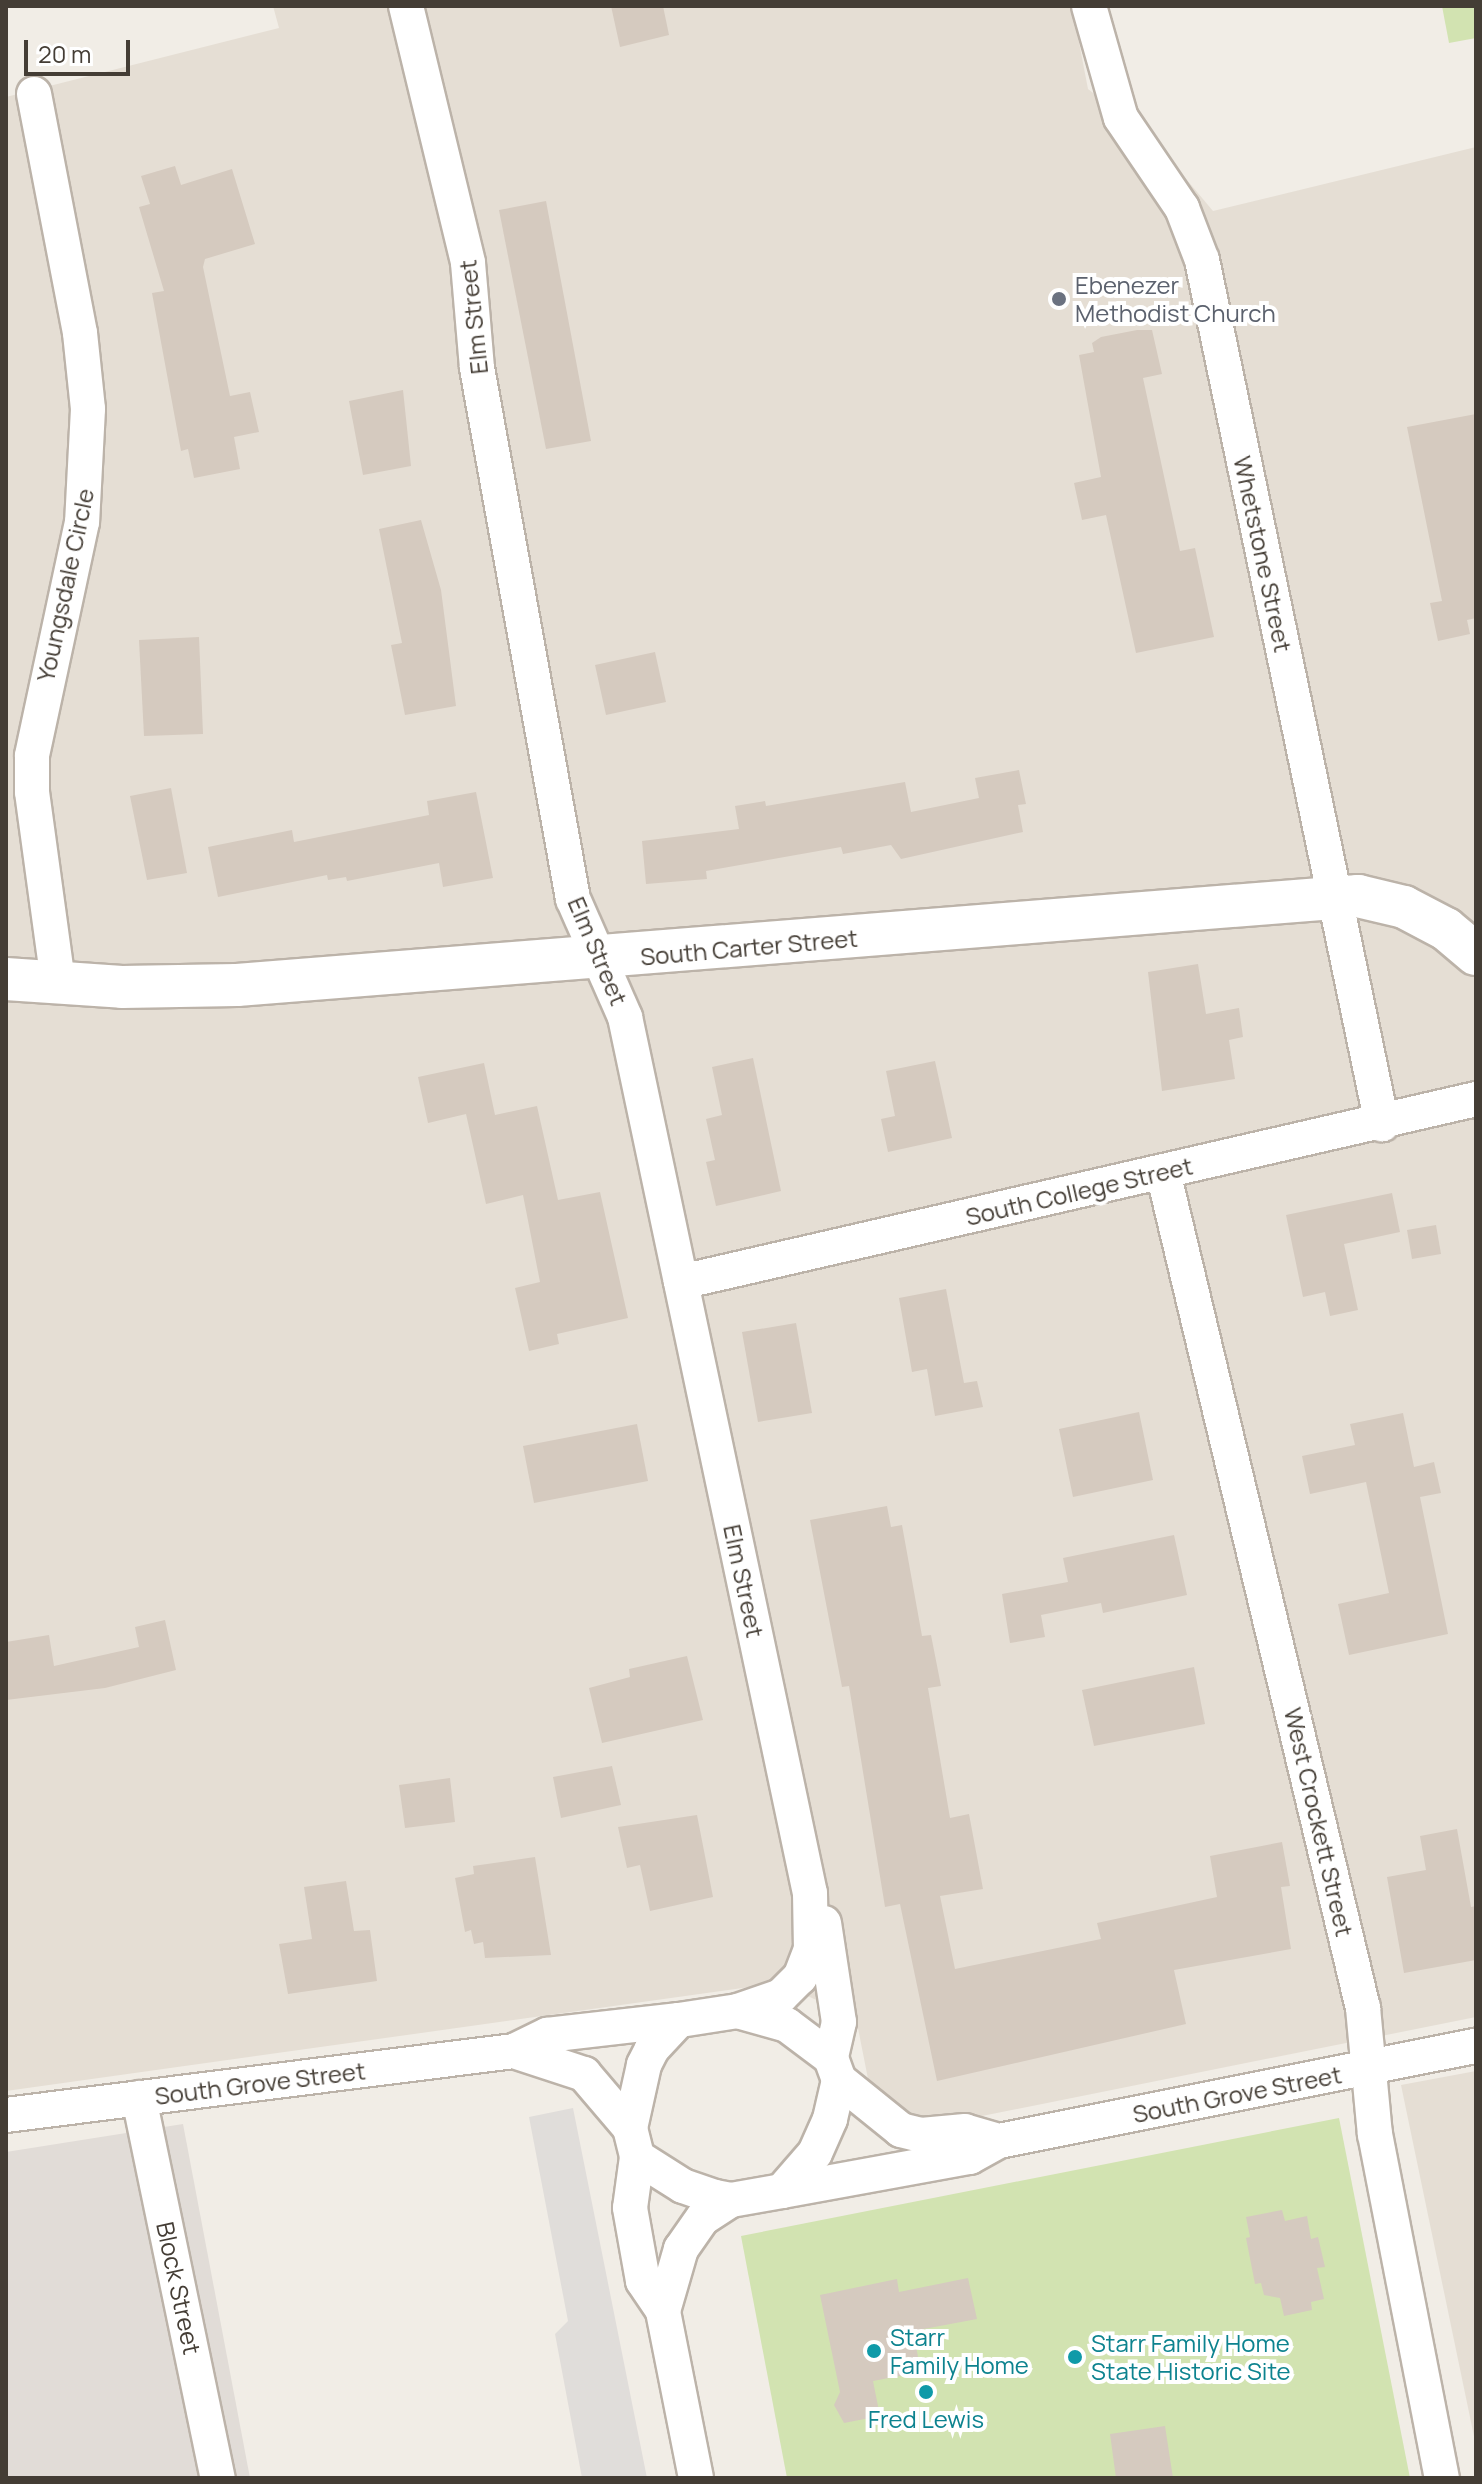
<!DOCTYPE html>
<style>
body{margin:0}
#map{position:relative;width:1482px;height:2484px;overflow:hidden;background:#f1ede6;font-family:Manrope,sans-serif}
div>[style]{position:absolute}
.residential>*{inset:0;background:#e5ded4}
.industrial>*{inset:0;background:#e1dcd7}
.green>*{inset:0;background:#d2e3b1}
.parking>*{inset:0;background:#e0ddda}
.building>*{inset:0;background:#d5cabf}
.roads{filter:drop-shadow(2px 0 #bcb3a9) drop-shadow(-2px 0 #bcb3a9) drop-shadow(0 2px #bcb3a9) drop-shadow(0 -2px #bcb3a9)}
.minor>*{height:34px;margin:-17px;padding:0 17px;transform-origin:17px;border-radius:17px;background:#fff}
.tertiary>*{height:42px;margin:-21px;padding:0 21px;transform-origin:21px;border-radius:21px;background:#fff}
.dots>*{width:22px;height:22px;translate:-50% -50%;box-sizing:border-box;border:4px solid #fff;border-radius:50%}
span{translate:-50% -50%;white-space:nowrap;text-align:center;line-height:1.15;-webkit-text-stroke:8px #fff;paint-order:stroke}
.worship-label{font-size:24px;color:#5b616d}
.left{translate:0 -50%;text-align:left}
.street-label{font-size:24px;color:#443d35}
.culture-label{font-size:24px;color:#0d838f}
.frame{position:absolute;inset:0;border:8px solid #443d35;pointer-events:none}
.scale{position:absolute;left:24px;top:40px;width:106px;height:36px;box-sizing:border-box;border:4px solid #443d35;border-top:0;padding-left:10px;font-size:24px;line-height:28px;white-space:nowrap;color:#443d35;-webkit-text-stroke:6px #fff;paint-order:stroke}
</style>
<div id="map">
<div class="residential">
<div style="clip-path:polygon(273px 6px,1072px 6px,1088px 89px,1155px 142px,1213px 211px,1476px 147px,1476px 2017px,932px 2126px,902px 2120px,870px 2089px,856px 2018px,779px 1983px,6px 2091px,6px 97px,279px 28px)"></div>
<div style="clip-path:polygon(1476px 2071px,1476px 2446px,1401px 2085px)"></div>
</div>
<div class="industrial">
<div style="clip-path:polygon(183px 2124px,250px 2478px,6px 2478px,6px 2152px)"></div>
</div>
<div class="green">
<div style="clip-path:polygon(1442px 6px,1476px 6px,1476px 38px,1449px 43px)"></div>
<div style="clip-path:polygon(1339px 2118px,1410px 2478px,787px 2478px,741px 2236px)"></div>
</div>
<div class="parking">
<div style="clip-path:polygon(573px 2108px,647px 2478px,582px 2478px,555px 2334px,568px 2321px,529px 2117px)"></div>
</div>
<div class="building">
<div style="clip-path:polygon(611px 6px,663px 6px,669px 35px,620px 47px)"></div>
<div style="clip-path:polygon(175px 166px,181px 185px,232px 169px,255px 244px,205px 259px,203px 267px,230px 396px,250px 392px,259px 432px,234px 437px,240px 469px,194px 478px,188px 449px,181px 451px,152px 293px,164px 291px,139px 207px,150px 204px,141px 176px)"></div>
<div style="clip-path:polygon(546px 201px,591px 441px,546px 449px,499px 210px)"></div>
<div style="clip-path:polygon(1137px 330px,1152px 330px,1162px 374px,1143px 378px,1180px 551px,1195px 548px,1214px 637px,1136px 653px,1106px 515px,1082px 520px,1074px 483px,1101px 477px,1079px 355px,1094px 352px,1092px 343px,1101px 337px)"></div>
<div style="clip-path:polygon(403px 390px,411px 466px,363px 475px,349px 401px)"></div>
<div style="clip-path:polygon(1476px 414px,1476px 618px,1467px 620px,1470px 634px,1438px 641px,1430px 603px,1442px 601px,1407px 427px)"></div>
<div style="clip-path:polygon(421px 520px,441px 590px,456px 706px,405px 715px,391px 645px,402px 643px,379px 529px)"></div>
<div style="clip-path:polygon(199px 637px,203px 734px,144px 736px,139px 640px)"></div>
<div style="clip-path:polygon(655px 652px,666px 702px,606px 715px,595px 665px)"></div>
<div style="clip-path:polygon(1019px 770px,1026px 804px,1018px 805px,1023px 832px,901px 859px,891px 845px,843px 854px,841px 847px,706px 871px,707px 879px,646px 884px,642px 841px,739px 829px,735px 806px,765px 801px,766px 806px,905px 782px,911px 812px,979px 798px,975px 778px)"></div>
<div style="clip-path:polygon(171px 788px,187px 873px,147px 880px,130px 796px)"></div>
<div style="clip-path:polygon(476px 792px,493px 878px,443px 887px,439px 863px,347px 881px,346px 877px,328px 880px,327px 875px,218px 897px,208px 847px,292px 830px,294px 842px,429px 815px,427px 801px)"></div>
<div style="clip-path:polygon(1198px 964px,1206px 1014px,1239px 1008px,1243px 1037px,1229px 1040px,1235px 1079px,1162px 1091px,1148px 972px)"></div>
<div style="clip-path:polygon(753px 1058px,781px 1191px,716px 1206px,706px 1162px,715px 1160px,706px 1119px,722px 1115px,712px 1067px)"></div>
<div style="clip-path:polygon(935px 1061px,952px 1138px,888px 1152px,881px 1119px,895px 1116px,886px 1071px)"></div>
<div style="clip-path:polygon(484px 1063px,495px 1115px,537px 1106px,558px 1200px,600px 1192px,628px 1318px,557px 1334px,559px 1344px,529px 1351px,515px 1288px,540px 1282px,523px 1195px,486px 1204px,466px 1114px,428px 1123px,418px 1077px)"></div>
<div style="clip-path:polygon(1392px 1193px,1400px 1232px,1344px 1244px,1358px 1310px,1330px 1316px,1325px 1292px,1303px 1297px,1286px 1215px)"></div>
<div style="clip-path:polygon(1436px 1225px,1441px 1254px,1412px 1259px,1407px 1230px)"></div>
<div style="clip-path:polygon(946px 1289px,964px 1383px,977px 1381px,983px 1407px,935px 1416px,927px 1369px,912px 1372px,899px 1298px)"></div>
<div style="clip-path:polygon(796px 1323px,812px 1413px,758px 1422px,742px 1332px)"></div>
<div style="clip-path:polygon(1139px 1412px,1153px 1480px,1073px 1497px,1059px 1429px)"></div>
<div style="clip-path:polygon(1403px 1413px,1414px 1467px,1434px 1462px,1441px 1493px,1420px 1497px,1448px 1634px,1349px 1655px,1338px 1604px,1389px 1593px,1366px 1482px,1310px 1494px,1302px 1456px,1355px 1445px,1350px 1424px)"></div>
<div style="clip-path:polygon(637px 1424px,648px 1481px,534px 1503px,523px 1446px)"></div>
<div style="clip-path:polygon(887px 1506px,891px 1527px,902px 1525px,922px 1636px,931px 1635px,941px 1686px,928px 1688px,950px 1818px,969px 1814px,983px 1889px,940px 1896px,955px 1969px,1101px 1939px,1097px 1923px,1217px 1897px,1210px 1856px,1282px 1842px,1290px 1886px,1281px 1887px,1291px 1949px,1174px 1970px,1186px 2024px,937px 2081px,900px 1904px,885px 1907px,849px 1686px,842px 1687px,810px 1520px)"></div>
<div style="clip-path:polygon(1174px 1535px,1187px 1595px,1103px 1613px,1101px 1603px,1041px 1615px,1045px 1637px,1010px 1643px,1002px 1594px,1068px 1582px,1063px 1558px)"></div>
<div style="clip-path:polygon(165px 1620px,176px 1670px,105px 1688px,6px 1700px,6px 1642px,49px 1635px,54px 1666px,139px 1647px,135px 1627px)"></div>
<div style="clip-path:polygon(687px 1656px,703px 1720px,602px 1743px,589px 1688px,630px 1677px,629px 1669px)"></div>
<div style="clip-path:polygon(1194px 1667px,1205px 1724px,1094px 1746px,1082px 1690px)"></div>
<div style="clip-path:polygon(612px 1766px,621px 1805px,561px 1818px,553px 1777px)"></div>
<div style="clip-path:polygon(450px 1778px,455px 1822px,405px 1828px,399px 1785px)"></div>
<div style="clip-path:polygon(697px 1815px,713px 1897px,650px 1911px,640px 1865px,627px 1868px,618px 1827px)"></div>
<div style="clip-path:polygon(1457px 1829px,1471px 1907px,1476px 1906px,1476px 1960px,1404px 1973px,1387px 1877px,1426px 1870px,1420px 1836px)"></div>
<div style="clip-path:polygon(535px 1857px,551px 1955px,485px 1958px,483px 1942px,474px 1944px,471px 1930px,465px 1932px,455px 1878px,474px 1874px,473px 1866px)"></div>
<div style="clip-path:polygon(346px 1881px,354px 1931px,370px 1930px,377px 1981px,288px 1994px,279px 1944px,312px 1939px,304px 1887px)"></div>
<div style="clip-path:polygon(1282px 2210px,1285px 2221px,1307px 2216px,1311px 2239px,1318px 2237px,1325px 2267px,1317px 2268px,1324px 2299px,1311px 2302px,1312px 2310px,1284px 2316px,1280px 2298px,1264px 2295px,1261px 2283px,1255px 2284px,1246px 2238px,1250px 2237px,1246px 2217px)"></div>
<div style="clip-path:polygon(968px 2278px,977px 2319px,913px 2331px,921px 2372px,873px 2381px,880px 2416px,844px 2423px,834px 2405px,840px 2392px,820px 2295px,897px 2279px,899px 2292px)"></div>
<div style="clip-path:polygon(1165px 2426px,1173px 2478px,1116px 2478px,1110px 2434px)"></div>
</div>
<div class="roads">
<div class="minor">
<div style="left:406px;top:6px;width:264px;rotate:76.4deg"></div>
<div style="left:468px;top:263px;width:105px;rotate:85.1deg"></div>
<div style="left:477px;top:368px;width:540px;rotate:79.75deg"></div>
<div style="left:573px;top:899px;width:129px;rotate:66.2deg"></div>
<div style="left:625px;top:1017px;width:895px;rotate:78.08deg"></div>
<div style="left:810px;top:1893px;width:56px;rotate:89deg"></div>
<div style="left:811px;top:1949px;width:30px;rotate:111deg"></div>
<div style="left:800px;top:1977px;width:27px;rotate:135deg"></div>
<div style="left:781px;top:1996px;width:46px;rotate:160.8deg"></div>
<div style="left:1089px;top:6px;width:116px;rotate:74.1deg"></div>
<div style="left:1121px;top:118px;width:109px;rotate:55.9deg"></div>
<div style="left:1182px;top:208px;width:56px;rotate:69deg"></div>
<div style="left:1202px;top:260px;width:883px;rotate:78.23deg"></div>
<div style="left:34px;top:94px;width:243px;rotate:79.1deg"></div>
<div style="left:80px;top:333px;width:76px;rotate:84deg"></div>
<div style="left:88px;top:409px;width:113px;rotate:93deg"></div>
<div style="left:82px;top:522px;width:239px;rotate:102.1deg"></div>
<div style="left:32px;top:756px;width:36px;rotate:90deg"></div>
<div style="left:32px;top:792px;width:192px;rotate:82.2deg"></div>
<div style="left:1163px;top:1172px;width:860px;rotate:76.55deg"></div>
<div style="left:1363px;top:2008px;width:127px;rotate:84.6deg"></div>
<div style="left:1375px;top:2134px;width:350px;rotate:79deg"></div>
<div style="left:681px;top:1282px;width:816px;rotate:-12.96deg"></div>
<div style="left:824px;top:1923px;width:100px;rotate:81.4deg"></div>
<div style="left:839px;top:2022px;width:37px;rotate:103deg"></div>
<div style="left:514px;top:2051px;width:74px;rotate:18.2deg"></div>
<div style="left:584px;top:2074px;width:71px;rotate:49.6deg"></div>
<div style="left:139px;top:2098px;width:388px;rotate:78.3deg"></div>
<div style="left:6px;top:2115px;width:512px;rotate:-7.18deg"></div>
<div style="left:514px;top:2051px;width:37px;rotate:-26deg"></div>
<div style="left:547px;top:2035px;width:133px;rotate:-6.5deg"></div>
<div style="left:999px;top:2141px;width:486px;rotate:-11.3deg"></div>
<div style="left:637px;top:2157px;width:54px;rotate:32.2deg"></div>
<div style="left:683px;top:2186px;width:34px;rotate:19deg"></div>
<div style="left:715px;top:2197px;width:16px;rotate:11deg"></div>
<div style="left:731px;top:2200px;width:52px;rotate:-10deg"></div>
<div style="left:782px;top:2191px;width:50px;rotate:-49deg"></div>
<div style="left:815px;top:2153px;width:37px;rotate:-66deg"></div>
<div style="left:830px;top:2119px;width:40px;rotate:-77deg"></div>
<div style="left:839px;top:2080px;width:23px;rotate:-110deg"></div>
<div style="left:831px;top:2058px;width:55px;rotate:-143.1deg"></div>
<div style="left:787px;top:2025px;width:51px;rotate:-164.1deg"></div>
<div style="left:738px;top:2011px;width:60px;rotate:171.3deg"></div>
<div style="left:679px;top:2020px;width:40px;rotate:133deg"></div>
<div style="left:652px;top:2049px;width:18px;rotate:117deg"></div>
<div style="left:644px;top:2065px;width:65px;rotate:102.5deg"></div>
<div style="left:630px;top:2128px;width:30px;rotate:76deg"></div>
<div style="left:637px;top:2157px;width:51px;rotate:97.8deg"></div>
<div style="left:630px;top:2208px;width:74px;rotate:79.9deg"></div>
<div style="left:643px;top:2281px;width:36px;rotate:56deg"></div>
<div style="left:782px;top:2191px;width:191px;rotate:-10.3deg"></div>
<div style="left:970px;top:2157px;width:33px;rotate:-29deg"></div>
<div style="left:999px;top:2141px;width:35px;rotate:-164deg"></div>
<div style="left:965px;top:2131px;width:44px;rotate:174.8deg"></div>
<div style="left:921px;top:2135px;width:21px;rotate:-166deg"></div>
<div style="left:901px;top:2130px;width:80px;rotate:-141.1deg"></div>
<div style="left:696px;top:2478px;width:170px;rotate:-101.2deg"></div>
<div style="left:663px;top:2311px;width:65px;rotate:-73.8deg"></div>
<div style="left:681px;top:2249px;width:38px;rotate:-55deg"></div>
<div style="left:703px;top:2218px;width:33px;rotate:-33deg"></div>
</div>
<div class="tertiary">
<div style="left:6px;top:979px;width:116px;rotate:3.9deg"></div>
<div style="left:122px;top:987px;width:115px;rotate:-1deg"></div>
<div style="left:237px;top:985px;width:1125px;rotate:-4.54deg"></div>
<div style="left:1358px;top:896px;width:47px;rotate:13.4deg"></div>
<div style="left:1404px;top:907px;width:47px;rotate:27.6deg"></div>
<div style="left:1446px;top:929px;width:39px;rotate:40deg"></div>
</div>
</div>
<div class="dots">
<div style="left:1059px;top:299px;background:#6b7280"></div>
<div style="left:874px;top:2351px;background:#0f9aa8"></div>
<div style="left:1075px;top:2357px;background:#0f9aa8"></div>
<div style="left:926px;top:2392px;background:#0f9aa8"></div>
</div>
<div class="worship-label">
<span class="left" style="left:1075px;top:299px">Ebenezer<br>Methodist Church</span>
</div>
<div class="street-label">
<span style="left:473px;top:317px;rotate:-96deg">Elm Street</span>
<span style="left:1263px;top:554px;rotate:78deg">Whetstone Street</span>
<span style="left:65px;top:585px;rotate:-78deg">Youngsdale Circle</span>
<span style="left:749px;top:947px;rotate:-5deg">South Carter Street</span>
<span style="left:598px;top:951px;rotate:67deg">Elm Street</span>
<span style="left:1079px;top:1191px;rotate:-13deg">South College Street</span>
<span style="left:744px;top:1581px;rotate:78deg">Elm Street</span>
<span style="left:1319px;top:1822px;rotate:77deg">West Crockett Street</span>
<span style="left:260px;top:2083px;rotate:-7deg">South Grove Street</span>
<span style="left:1237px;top:2094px;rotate:-11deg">South Grove Street</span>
<span style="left:179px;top:2288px;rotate:78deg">Block Street</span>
</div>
<div class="culture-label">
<span class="left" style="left:890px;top:2351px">Starr<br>Family Home</span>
<span class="left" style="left:1091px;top:2357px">Starr Family Home<br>State Historic Site</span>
<span style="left:926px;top:2419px">Fred Lewis</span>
</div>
<div class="frame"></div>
<div class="scale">20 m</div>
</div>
